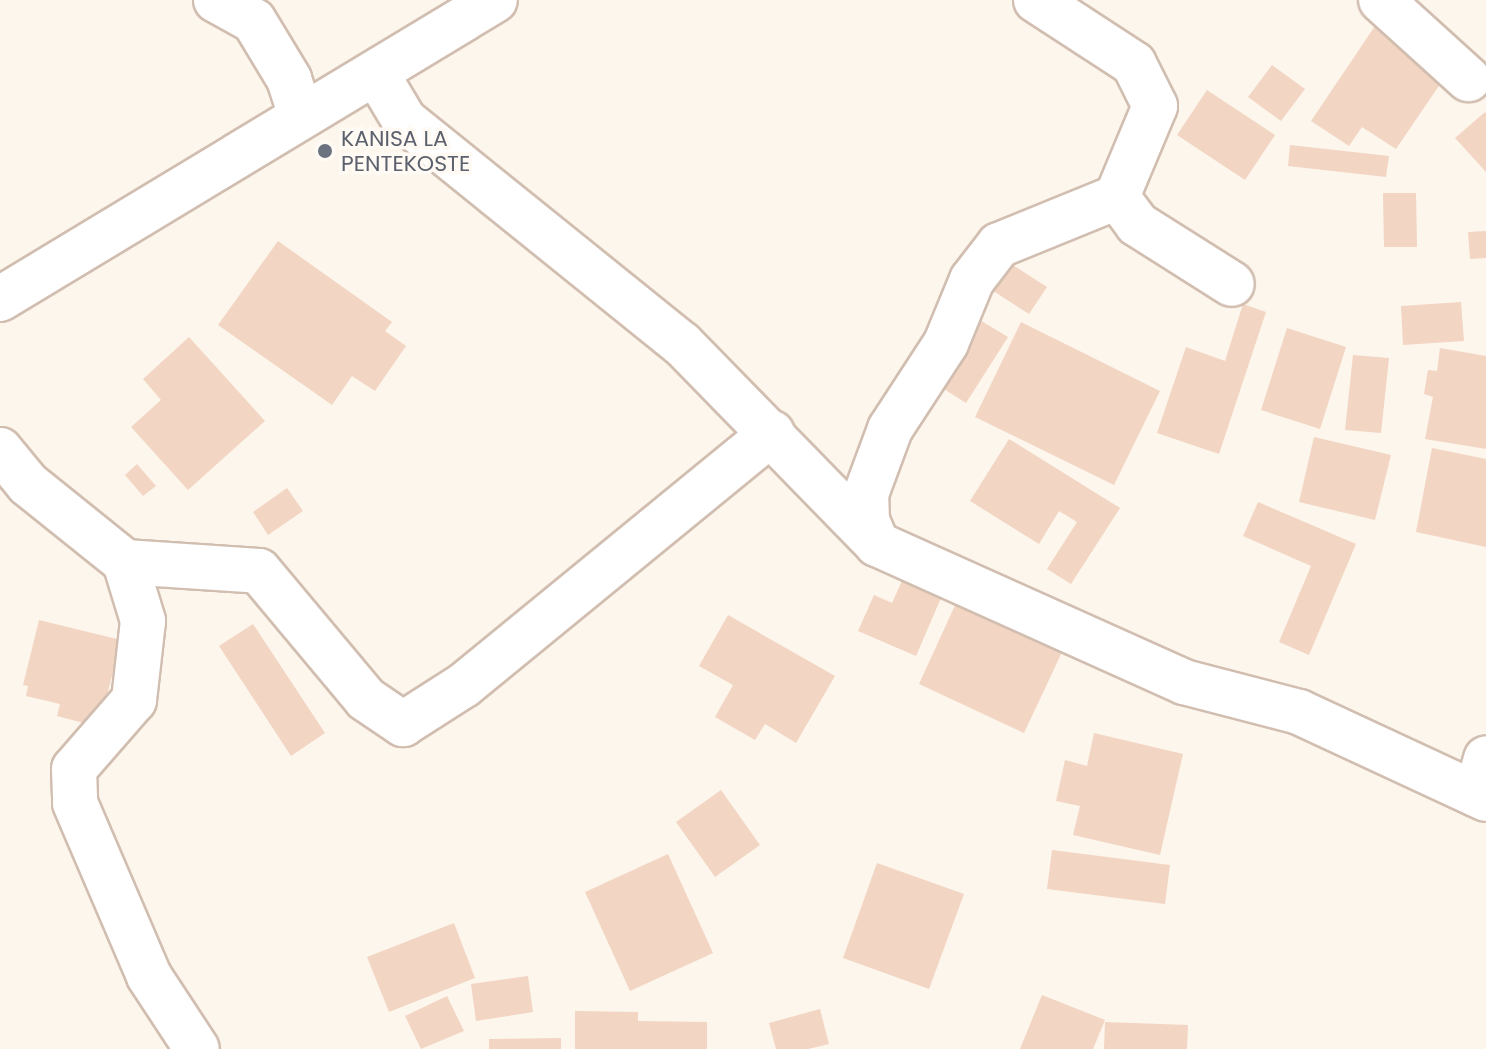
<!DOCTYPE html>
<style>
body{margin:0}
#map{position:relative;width:1486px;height:1049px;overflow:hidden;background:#fdf6ec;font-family:Poppins,sans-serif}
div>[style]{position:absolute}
.building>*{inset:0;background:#f3d5c3}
.roads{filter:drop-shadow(2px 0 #d1beb0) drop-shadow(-2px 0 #d1beb0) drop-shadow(0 2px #d1beb0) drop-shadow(0 -2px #d1beb0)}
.minor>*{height:44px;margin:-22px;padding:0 22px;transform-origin:22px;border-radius:22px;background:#fff}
.dots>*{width:22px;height:22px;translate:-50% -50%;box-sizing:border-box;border:4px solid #fffaf3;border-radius:50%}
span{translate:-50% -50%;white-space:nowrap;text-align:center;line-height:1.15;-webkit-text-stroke:7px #fffaf3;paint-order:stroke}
.worship-label{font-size:22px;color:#5b616d}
.left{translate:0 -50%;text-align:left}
</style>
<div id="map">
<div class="building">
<div style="clip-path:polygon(1375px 26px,1447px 74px,1396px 149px,1362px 127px,1349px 146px,1311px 121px)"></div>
<div style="clip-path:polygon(1272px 65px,1305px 89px,1281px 121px,1248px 97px)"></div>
<div style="clip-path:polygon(1207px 90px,1275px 135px,1245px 180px,1177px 135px)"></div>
<div style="clip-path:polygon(1485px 112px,1486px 114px,1486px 172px,1455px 138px)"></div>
<div style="clip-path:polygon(1290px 145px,1389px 156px,1386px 177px,1288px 166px)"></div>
<div style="clip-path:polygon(1383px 193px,1416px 193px,1417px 247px,1384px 247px)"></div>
<div style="clip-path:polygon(1486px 231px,1486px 258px,1470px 259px,1468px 232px)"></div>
<div style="clip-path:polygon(278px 241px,392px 322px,385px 331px,406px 346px,375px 391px,352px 376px,332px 405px,218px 325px)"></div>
<div style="clip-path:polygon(1005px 260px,1047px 287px,1029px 314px,987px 287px)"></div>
<div style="clip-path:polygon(1461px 302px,1464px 341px,1403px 345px,1401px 306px)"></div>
<div style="clip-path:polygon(1243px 304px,1266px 312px,1219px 454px,1157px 433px,1186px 347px,1225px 361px)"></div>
<div style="clip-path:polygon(978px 319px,1008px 337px,966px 403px,936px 384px)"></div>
<div style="clip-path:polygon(1021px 322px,1160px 391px,1114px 485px,975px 417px)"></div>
<div style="clip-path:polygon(1287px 328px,1346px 347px,1320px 429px,1261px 410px)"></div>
<div style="clip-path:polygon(189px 337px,265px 421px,188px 490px,131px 427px,161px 400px,143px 379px)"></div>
<div style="clip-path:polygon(1440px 348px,1486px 356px,1486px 449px,1425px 439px,1433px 397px,1424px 394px,1428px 370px,1437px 371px)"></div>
<div style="clip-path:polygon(1353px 355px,1389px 358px,1381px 433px,1345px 430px)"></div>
<div style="clip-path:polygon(1314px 437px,1391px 455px,1375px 520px,1299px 502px)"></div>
<div style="clip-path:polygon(1009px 439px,1120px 508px,1071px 584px,1047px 569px,1077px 522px,1059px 511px,1039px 544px,970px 501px)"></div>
<div style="clip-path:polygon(1432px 448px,1486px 459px,1486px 547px,1416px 532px)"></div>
<div style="clip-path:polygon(137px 464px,156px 486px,143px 496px,125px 475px)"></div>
<div style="clip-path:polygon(287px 488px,303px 511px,268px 535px,253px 512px)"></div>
<div style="clip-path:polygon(1258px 502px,1356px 544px,1309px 655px,1279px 642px,1311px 566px,1243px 536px)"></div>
<div style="clip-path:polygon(905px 574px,944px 591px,916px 656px,858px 631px,874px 595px,892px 603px)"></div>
<div style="clip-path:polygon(957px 601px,1063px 650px,1024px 733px,919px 684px)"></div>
<div style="clip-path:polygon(728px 615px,835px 676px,796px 743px,765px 724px,755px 740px,715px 717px,733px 685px,699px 666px)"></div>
<div style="clip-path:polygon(39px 620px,121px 640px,99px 727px,57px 716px,60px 704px,26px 696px,28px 686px,23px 685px)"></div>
<div style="clip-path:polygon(253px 624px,325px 733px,291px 756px,219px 646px)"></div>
<div style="clip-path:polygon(1094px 733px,1183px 754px,1160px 855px,1073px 835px,1080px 806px,1056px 801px,1065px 760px,1087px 766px)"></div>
<div style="clip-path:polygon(721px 790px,760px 845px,715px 877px,676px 822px)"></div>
<div style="clip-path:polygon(1052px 850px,1170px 865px,1165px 904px,1047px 889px)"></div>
<div style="clip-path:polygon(668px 854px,713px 953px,630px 991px,585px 892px)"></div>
<div style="clip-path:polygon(877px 863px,964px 894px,929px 989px,843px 958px)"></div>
<div style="clip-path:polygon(454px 923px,475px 978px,389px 1012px,367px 957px)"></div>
<div style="clip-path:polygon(528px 976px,533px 1012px,476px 1021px,471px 984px)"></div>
<div style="clip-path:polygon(1042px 995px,1105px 1020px,1093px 1049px,1020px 1049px)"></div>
<div style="clip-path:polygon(447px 996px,464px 1031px,421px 1049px,405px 1016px)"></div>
<div style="clip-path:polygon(820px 1009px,829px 1044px,808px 1049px,776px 1049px,769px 1023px)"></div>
<div style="clip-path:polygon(575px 1011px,638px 1012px,638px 1021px,707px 1022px,707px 1049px,575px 1049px)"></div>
<div style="clip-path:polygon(1105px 1022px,1188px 1025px,1187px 1049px,1104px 1049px)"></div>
<div style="clip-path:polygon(561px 1038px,561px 1049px,489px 1049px,489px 1039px)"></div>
</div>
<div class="roads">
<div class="minor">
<div style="left:216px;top:0;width:43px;rotate:28.9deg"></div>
<div style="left:254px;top:21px;width:68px;rotate:58.9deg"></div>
<div style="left:289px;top:79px;width:38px;rotate:72deg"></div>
<div style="left:1036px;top:0;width:117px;rotate:33.1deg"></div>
<div style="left:1134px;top:64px;width:47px;rotate:63.4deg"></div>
<div style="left:1155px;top:106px;width:99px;rotate:112.7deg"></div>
<div style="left:1117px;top:197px;width:34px;rotate:53deg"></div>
<div style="left:1137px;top:224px;width:112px;rotate:32.3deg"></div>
<div style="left:1381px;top:0;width:118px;rotate:42.2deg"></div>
<div style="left:376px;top:73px;width:55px;rotate:59.2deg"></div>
<div style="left:404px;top:120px;width:357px;rotate:38.9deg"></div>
<div style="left:682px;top:344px;width:279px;rotate:45.7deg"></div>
<div style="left:877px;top:544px;width:337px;rotate:24.2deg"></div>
<div style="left:1184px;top:682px;width:119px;rotate:14.6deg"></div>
<div style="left:1299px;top:712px;width:206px;rotate:24.9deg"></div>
<div style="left:0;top:299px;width:578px;rotate:-31.13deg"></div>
<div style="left:0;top:450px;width:44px;rotate:50.5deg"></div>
<div style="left:28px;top:484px;width:124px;rotate:38.8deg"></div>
<div style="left:125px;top:562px;width:134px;rotate:3.8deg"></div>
<div style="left:259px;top:571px;width:167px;rotate:50.1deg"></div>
<div style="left:366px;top:699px;width:45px;rotate:34deg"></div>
<div style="left:403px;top:724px;width:72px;rotate:-32.6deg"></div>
<div style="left:464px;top:685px;width:398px;rotate:-39.3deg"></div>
<div style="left:877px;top:544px;width:26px;rotate:-113deg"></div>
<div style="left:867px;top:520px;width:26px;rotate:-92deg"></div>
<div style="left:866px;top:494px;width:69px;rotate:-69.7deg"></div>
<div style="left:890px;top:429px;width:103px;rotate:-56.9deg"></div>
<div style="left:946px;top:343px;width:68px;rotate:-67.6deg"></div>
<div style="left:972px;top:280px;width:44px;rotate:-52.4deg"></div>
<div style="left:999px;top:245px;width:127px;rotate:-22.1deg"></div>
<div style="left:125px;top:562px;width:62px;rotate:73deg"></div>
<div style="left:143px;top:621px;width:80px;rotate:96.5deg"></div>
<div style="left:134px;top:700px;width:91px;rotate:131deg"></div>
<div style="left:74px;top:769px;width:34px;rotate:88deg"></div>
<div style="left:75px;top:803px;width:188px;rotate:66.8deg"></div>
<div style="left:149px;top:976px;width:87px;rotate:56.7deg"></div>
<div style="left:1476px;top:794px;width:37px;rotate:-74deg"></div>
</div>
</div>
<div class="dots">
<div style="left:325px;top:151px;background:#6b7280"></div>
</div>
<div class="worship-label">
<span class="left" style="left:341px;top:151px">KANISA LA<br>PENTEKOSTE</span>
</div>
</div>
